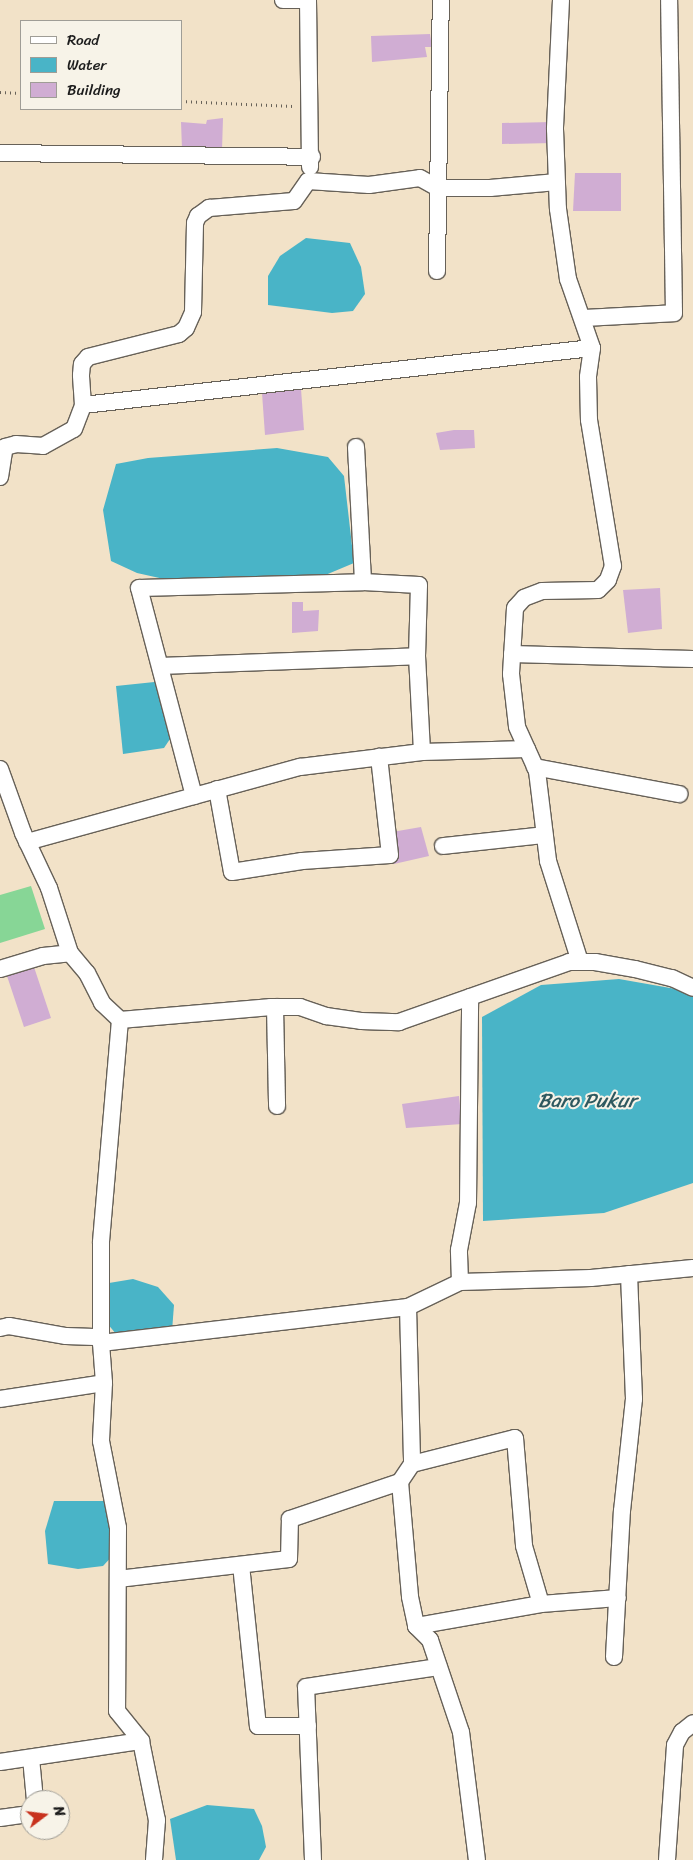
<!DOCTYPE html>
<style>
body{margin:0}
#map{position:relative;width:693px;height:1860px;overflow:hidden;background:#f2e2c8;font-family:Sriracha,sans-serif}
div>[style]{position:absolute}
.green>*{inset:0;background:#87d696}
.water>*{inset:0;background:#49b4c7}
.building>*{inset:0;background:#d0add3}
.path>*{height:3px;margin-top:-1.5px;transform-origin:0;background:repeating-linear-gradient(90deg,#676158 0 1px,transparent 0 5px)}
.roads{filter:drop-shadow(1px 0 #676158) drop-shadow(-1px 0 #676158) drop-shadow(0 1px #676158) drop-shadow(0 -1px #676158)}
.street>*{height:16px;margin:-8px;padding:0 8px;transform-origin:8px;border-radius:8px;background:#fff}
span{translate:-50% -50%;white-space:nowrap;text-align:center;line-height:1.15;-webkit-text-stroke:4px #f7f3e8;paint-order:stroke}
.water-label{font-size:20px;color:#2e5960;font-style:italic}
.legend{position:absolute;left:20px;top:20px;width:162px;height:90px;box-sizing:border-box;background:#f7f3e8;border:1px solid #9f9d96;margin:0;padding:6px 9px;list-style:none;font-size:15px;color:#1c1c1c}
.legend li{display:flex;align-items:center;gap:10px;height:25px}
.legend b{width:25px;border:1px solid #9f9d96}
.north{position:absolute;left:20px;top:1790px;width:50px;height:50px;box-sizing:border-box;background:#f7f3e8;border:1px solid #9f9d96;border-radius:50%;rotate:75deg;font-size:14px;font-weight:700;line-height:20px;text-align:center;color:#1c1c1c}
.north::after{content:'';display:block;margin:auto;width:18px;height:22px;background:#c8321e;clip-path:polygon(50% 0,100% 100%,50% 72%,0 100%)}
</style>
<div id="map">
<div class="green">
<div style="clip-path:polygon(31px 886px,45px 929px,0 943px,0 895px)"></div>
</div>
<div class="water">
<div style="clip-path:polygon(306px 238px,350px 243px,361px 267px,365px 294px,353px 311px,332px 313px,268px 305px,268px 276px,280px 256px)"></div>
<div style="clip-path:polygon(277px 448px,328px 457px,344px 476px,354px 563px,323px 576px,295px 580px,235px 576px,173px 581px,137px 573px,111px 561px,103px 510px,116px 464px,148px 458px)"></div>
<div style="clip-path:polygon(164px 681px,176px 730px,164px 748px,123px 754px,116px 686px)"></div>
<div style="clip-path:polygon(619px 979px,693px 992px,693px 1183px,604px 1213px,483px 1221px,482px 1017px,541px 985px)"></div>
<div style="clip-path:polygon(133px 1279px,158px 1287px,174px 1305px,172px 1331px,116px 1334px,107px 1323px,109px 1283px)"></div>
<div style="clip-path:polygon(54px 1501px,105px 1501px,115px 1553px,103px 1566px,78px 1569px,48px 1564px,45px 1531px)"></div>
<div style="clip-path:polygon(207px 1805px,254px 1809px,262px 1826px,266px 1847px,259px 1860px,176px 1860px,170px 1819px)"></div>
</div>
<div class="building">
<div style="clip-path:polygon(430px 34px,432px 47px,425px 47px,427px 57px,372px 62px,371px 36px)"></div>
<div style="clip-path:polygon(223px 118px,222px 150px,182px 149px,181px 122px,206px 124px,207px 120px)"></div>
<div style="clip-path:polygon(552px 122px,553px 143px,502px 144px,502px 123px)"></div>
<div style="clip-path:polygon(575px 173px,621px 173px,621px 211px,573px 211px)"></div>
<div style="clip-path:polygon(301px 389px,304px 430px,265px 435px,262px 393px)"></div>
<div style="clip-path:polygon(454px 430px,474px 430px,475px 448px,440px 450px,436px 433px)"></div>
<div style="clip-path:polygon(660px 588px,662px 629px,628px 633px,623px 590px)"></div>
<div style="clip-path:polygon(292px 602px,303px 602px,303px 611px,319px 610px,318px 631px,292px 633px)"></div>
<div style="clip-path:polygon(421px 827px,429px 856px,394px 864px,392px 832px)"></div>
<div style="clip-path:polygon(34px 967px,51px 1018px,24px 1027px,7px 976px)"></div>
<div style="clip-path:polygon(459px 1096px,462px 1124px,406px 1128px,402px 1104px)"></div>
</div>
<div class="path">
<div style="left:0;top:92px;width:21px;rotate:3deg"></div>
<div style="left:181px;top:101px;width:112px;rotate:2.6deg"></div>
</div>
<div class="roads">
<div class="street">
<div style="left:283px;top:0;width:25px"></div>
<div style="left:308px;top:0;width:167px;rotate:89.3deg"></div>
<div style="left:561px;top:0;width:129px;rotate:92.7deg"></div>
<div style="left:555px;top:129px;width:80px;rotate:87.9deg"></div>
<div style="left:558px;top:209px;width:71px;rotate:81.9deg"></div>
<div style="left:568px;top:279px;width:73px;rotate:70.8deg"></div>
<div style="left:592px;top:348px;width:29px;rotate:98deg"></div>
<div style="left:588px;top:377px;width:43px;rotate:88.7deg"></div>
<div style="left:589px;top:420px;width:148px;rotate:80.7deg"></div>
<div style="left:613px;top:566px;width:15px;rotate:110deg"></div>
<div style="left:608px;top:580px;width:14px;rotate:135deg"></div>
<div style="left:598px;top:590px;width:56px;rotate:179deg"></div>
<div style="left:542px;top:591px;width:19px;rotate:159deg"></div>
<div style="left:524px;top:598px;width:13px;rotate:132deg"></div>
<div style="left:515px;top:608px;width:66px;rotate:93.5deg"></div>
<div style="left:511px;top:674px;width:53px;rotate:83.5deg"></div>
<div style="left:517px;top:727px;width:48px;rotate:65.6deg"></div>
<div style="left:537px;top:771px;width:91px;rotate:83deg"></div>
<div style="left:548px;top:861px;width:106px;rotate:72.4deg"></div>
<div style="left:0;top:153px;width:312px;rotate:0.7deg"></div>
<div style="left:437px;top:271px;width:271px;rotate:-89.2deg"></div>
<div style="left:583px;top:318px;width:91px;rotate:-3.1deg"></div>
<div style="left:674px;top:313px;width:313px;rotate:-90.9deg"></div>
<div style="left:83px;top:405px;width:512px;rotate:-6.39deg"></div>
<div style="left:356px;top:447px;width:135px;rotate:87deg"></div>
<div style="left:0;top:477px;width:30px;rotate:-81deg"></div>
<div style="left:5px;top:447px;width:11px;rotate:-15deg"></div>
<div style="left:16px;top:444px;width:27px;rotate:4deg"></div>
<div style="left:43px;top:446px;width:35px;rotate:-29deg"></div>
<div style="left:74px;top:429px;width:26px;rotate:-69deg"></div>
<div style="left:83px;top:405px;width:30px;rotate:-94deg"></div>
<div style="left:81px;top:375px;width:11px;rotate:-85deg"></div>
<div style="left:82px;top:364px;width:9px;rotate:-49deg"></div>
<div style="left:88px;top:357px;width:94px;rotate:-14.2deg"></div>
<div style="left:179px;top:334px;width:9px;rotate:-41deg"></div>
<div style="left:186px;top:328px;width:17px;rotate:-66deg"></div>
<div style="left:193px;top:312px;width:89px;rotate:-88.7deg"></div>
<div style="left:195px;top:223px;width:8px;rotate:-67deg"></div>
<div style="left:198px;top:216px;width:14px;rotate:-36deg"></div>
<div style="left:209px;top:208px;width:85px;rotate:-4.7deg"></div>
<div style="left:294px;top:201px;width:24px;rotate:-55deg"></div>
<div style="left:308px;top:181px;width:61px;rotate:3.8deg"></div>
<div style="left:369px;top:185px;width:51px;rotate:-7.8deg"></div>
<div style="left:420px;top:178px;width:21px;rotate:29deg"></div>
<div style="left:438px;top:188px;width:52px"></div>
<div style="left:490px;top:188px;width:67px;rotate:-5.1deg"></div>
<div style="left:512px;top:654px;width:181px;rotate:1.6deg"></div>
<div style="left:160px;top:666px;width:257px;rotate:-2.2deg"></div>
<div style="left:535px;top:767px;width:147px;rotate:10.6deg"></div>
<div style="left:0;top:769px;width:68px;rotate:70.2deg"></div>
<div style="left:23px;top:833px;width:61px;rotate:64.7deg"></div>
<div style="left:49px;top:888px;width:68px;rotate:72.1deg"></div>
<div style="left:217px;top:789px;width:84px;rotate:79.8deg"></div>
<div style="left:232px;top:872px;width:71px;rotate:-8.9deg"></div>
<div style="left:302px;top:861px;width:88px;rotate:-3.9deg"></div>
<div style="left:390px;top:855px;width:99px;rotate:-96.4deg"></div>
<div style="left:194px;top:796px;width:215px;rotate:-104.8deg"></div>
<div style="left:139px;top:588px;width:224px;rotate:-1.5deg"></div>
<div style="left:363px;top:582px;width:56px;rotate:3.1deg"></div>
<div style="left:419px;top:585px;width:71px;rotate:91.6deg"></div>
<div style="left:417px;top:656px;width:96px;rotate:87deg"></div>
<div style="left:27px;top:842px;width:283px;rotate:-15.4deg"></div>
<div style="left:300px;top:767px;width:123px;rotate:-7deg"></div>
<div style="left:422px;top:752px;width:105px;rotate:-1.6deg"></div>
<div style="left:443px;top:846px;width:102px;rotate:-6.2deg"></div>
<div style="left:0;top:969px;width:45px;rotate:-16.8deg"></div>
<div style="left:43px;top:956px;width:27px;rotate:-6deg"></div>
<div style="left:70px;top:953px;width:26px;rotate:50deg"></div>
<div style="left:87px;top:973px;width:34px;rotate:63deg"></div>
<div style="left:102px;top:1003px;width:25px;rotate:43deg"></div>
<div style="left:120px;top:1020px;width:152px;rotate:-4.9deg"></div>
<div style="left:271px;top:1007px;width:29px"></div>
<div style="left:300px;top:1007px;width:28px;rotate:19deg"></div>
<div style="left:326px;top:1016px;width:35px;rotate:8deg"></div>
<div style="left:361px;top:1021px;width:38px;rotate:2deg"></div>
<div style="left:399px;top:1022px;width:180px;rotate:-19.4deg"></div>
<div style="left:569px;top:962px;width:26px"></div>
<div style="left:595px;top:962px;width:41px;rotate:9.9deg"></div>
<div style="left:635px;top:969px;width:38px;rotate:14deg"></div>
<div style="left:672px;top:978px;width:23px;rotate:25deg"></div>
<div style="left:275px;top:1007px;width:99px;rotate:88.8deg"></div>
<div style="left:120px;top:1020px;width:224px;rotate:94.9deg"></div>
<div style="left:101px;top:1243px;width:100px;rotate:90deg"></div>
<div style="left:101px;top:1343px;width:309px;rotate:-6.7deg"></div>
<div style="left:408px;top:1307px;width:58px;rotate:-25.7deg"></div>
<div style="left:460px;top:1282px;width:131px;rotate:-1.7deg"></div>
<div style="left:591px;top:1278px;width:102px;rotate:-5.6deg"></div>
<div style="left:460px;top:1282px;width:32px;rotate:-92deg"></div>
<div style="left:459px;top:1250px;width:48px;rotate:-79.2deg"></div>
<div style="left:468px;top:1203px;width:206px;rotate:-89.4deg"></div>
<div style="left:408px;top:1307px;width:157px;rotate:88.5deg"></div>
<div style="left:412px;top:1464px;width:22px;rotate:124deg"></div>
<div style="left:400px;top:1482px;width:115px;rotate:85deg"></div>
<div style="left:410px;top:1597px;width:30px;rotate:78deg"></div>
<div style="left:416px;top:1626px;width:20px;rotate:45deg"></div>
<div style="left:430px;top:1640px;width:97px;rotate:71.4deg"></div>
<div style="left:461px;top:1732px;width:129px;rotate:82.9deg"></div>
<div style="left:0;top:1328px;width:9px;rotate:-13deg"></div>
<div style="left:9px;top:1326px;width:58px;rotate:10deg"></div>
<div style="left:66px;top:1336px;width:35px;rotate:2deg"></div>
<div style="left:101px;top:1343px;width:40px;rotate:85.7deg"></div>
<div style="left:104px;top:1383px;width:58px;rotate:93deg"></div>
<div style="left:101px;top:1441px;width:89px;rotate:78.9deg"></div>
<div style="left:118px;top:1528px;width:183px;rotate:90.3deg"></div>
<div style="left:117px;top:1711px;width:38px;rotate:51deg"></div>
<div style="left:141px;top:1741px;width:81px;rotate:78.6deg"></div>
<div style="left:157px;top:1820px;width:40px;rotate:94.3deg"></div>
<div style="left:0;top:1399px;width:105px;rotate:-8.7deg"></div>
<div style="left:412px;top:1464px;width:106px;rotate:-14.2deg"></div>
<div style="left:515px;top:1438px;width:108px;rotate:85.2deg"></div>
<div style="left:524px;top:1546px;width:60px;rotate:73.7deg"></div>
<div style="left:541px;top:1604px;width:127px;rotate:170deg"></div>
<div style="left:241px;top:1565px;width:162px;rotate:84deg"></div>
<div style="left:258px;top:1726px;width:50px"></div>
<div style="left:118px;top:1579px;width:172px;rotate:-6.7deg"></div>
<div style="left:289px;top:1559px;width:40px;rotate:-88.6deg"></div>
<div style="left:290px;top:1519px;width:116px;rotate:-18.6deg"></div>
<div style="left:541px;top:1604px;width:77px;rotate:-4.5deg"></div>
<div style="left:614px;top:1657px;width:146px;rotate:-86.9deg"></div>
<div style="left:622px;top:1511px;width:113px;rotate:-83.9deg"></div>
<div style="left:634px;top:1399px;width:125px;rotate:-92.3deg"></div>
<div style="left:31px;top:1758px;width:42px;rotate:84.6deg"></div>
<div style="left:0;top:1762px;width:143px;rotate:-8.5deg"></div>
<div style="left:0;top:1818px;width:30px;rotate:-8deg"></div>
<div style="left:313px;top:1860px;width:173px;rotate:-92.3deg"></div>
<div style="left:306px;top:1687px;width:134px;rotate:-8.6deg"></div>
<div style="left:667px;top:1860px;width:115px;rotate:-86deg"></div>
<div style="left:675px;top:1745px;width:15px;rotate:-62deg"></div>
<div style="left:682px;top:1732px;width:14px;rotate:-39deg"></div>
</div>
</div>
<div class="water-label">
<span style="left:587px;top:1100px">Baro Pukur</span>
</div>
<ul class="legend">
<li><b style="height:6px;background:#fff"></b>Road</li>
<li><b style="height:14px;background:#49b4c7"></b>Water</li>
<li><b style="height:14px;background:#d0add3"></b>Building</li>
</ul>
<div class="north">N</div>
</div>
